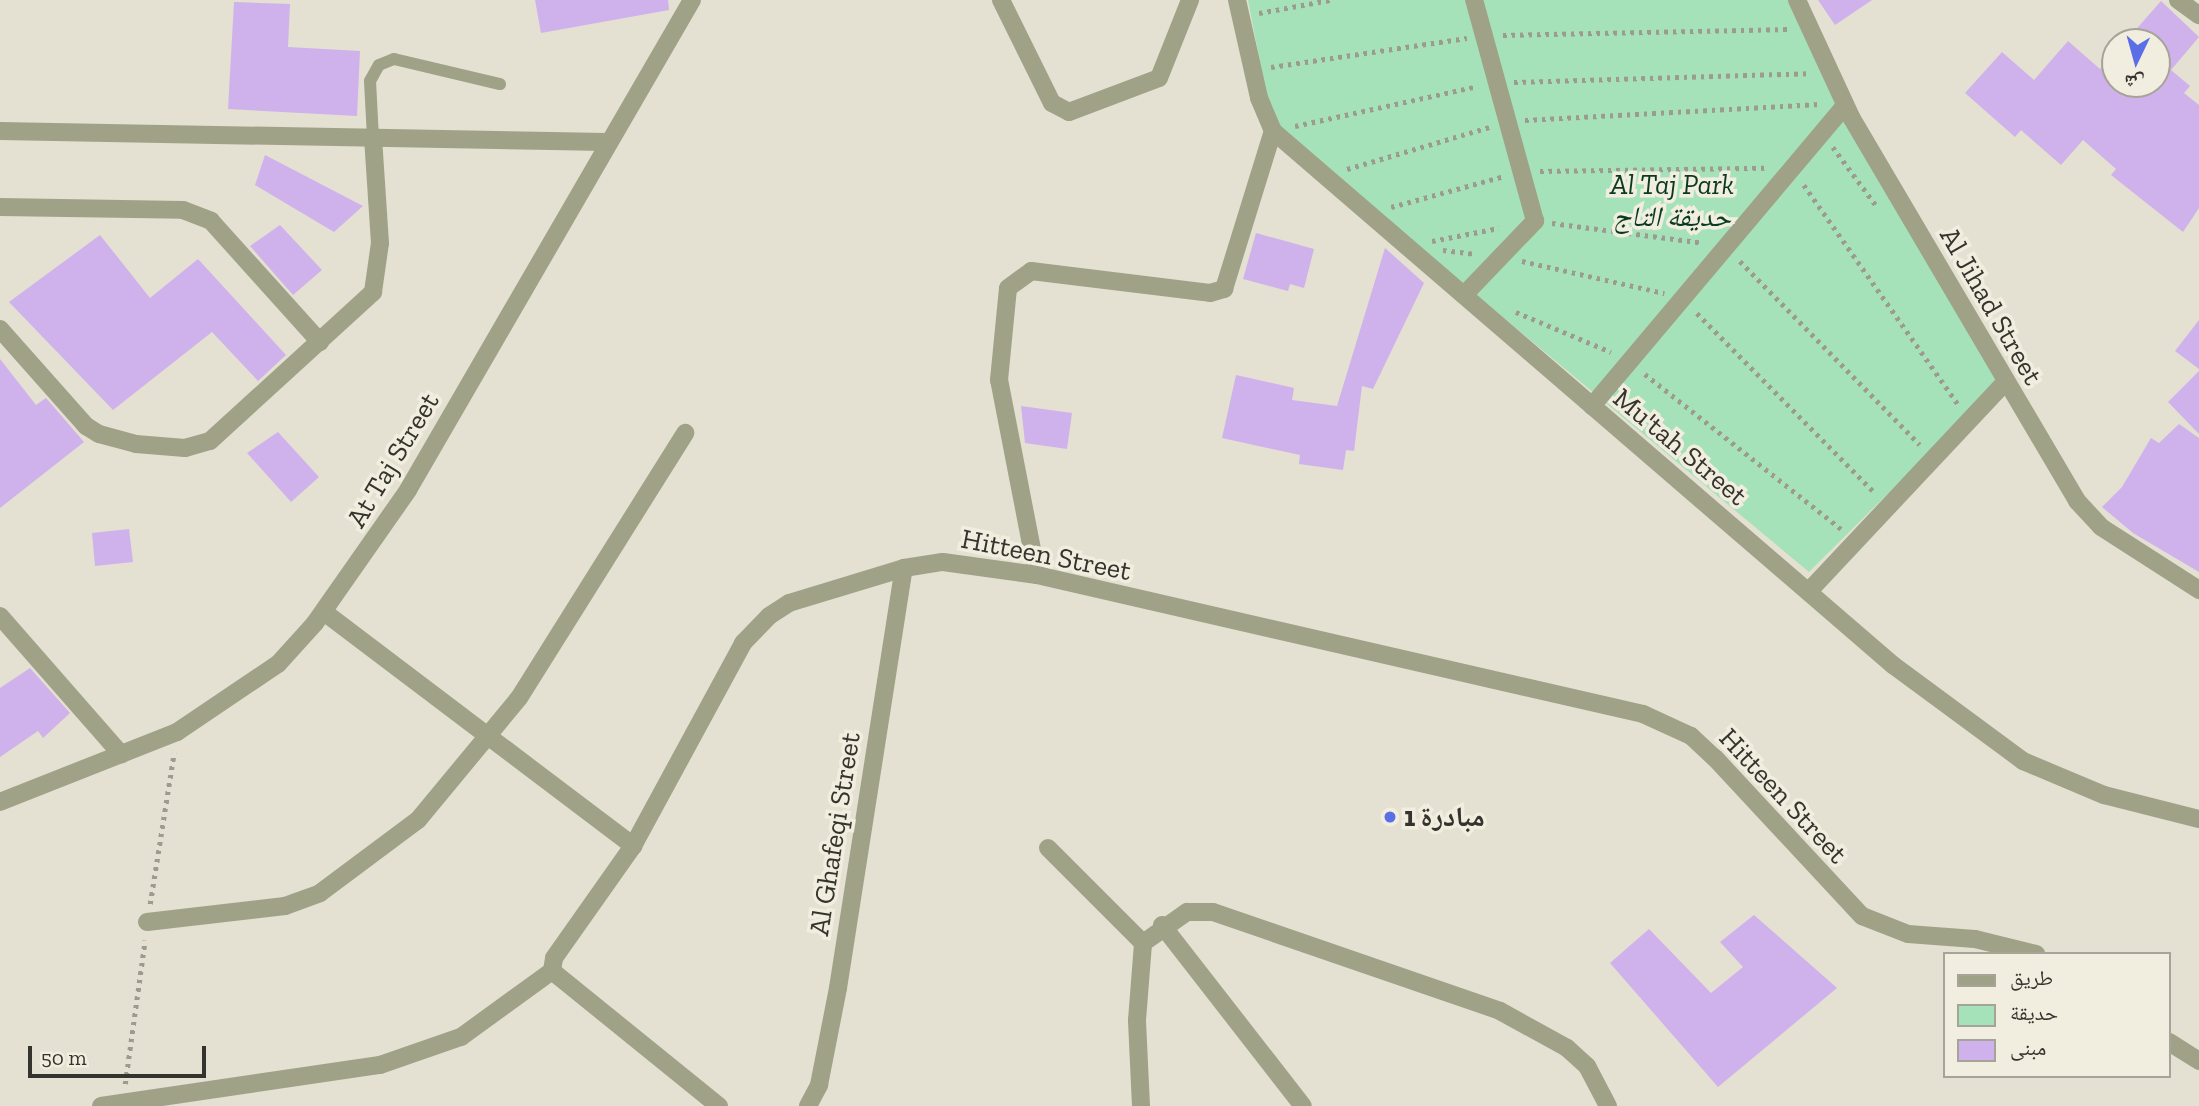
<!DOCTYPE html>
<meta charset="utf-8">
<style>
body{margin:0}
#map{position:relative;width:2199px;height:1106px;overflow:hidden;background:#e4e0d2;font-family:"Zilla Slab","Noto Naskh Arabic",serif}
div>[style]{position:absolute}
.green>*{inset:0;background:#a6e2b9}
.building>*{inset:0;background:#cfb2ec}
.path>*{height:4.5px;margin-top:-2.25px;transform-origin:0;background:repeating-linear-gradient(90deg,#9d9a8f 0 3.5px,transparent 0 8.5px)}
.service>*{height:12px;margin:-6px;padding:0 6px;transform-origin:6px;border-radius:6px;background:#9fa287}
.minor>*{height:18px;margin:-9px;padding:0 9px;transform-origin:9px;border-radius:9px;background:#9fa287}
.tertiary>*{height:18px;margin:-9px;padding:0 9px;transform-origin:9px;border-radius:9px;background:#9fa287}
.dots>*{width:19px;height:19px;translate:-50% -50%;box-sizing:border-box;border:4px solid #f1eddf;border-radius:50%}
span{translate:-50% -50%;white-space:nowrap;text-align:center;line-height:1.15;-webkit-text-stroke:7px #f1eddf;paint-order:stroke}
.park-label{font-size:28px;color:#083a1f;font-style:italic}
.street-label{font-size:28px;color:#35332d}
.poi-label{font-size:28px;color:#35332d;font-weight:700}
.left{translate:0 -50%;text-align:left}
.legend{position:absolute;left:1943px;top:952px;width:228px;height:126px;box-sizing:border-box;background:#f1eddf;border:2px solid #a6a398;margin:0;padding:9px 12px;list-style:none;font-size:21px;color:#35332d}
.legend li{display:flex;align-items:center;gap:14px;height:35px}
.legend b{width:35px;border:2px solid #a6a398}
.north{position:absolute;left:2101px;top:28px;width:70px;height:70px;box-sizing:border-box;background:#f1eddf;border:2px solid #a6a398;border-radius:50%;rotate:185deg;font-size:19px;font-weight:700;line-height:28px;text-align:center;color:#35332d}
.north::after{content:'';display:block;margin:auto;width:24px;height:32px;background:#5a6fe5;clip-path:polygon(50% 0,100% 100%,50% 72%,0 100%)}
.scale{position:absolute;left:28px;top:1046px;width:178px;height:32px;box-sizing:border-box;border:4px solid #35332d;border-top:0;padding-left:9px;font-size:21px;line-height:24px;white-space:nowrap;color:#35332d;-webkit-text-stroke:5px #f1eddf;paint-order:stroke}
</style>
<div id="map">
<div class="green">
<div style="clip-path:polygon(1248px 0,1791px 0,2005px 377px,1809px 572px,1272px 125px)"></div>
</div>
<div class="building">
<div style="clip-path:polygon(535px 0,668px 0,669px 10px,541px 33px)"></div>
<div style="clip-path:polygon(1818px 0,1872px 0,1835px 25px)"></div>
<div style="clip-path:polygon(2161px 1px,2199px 37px,2171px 70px,2190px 86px,2184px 93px,2199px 105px,2199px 208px,2183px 232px,2111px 175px,2116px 169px,2083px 140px,2061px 165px,2021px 130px,2015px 137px,1965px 93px,2002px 52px,2034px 80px,2068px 41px,2100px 69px,2115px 53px,2115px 84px,2157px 84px,2157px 42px,2125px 42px)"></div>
<div style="clip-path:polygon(234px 2px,290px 4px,288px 47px,360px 51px,357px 116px,228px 109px)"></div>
<div style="clip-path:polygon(265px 155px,363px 206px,334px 232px,255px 185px)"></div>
<div style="clip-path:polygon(280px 225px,322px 270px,293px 295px,250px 246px)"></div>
<div style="clip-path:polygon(1256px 233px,1314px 249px,1304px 288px,1290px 284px,1288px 291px,1243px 279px)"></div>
<div style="clip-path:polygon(100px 235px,150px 298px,198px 259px,286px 355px,258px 381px,212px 332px,113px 410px,9px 302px)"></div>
<div style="clip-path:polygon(1385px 248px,1424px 283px,1373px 389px,1362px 386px,1354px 451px,1346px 450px,1343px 470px,1299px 464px,1300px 455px,1222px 438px,1236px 375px,1294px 388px,1292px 400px,1337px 406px)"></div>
<div style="clip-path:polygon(2199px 320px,2199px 369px,2175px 351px)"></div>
<div style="clip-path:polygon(0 359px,36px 405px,46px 398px,84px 442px,0 508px)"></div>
<div style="clip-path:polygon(2199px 371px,2199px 434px,2168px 402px)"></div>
<div style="clip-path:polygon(1021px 406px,1072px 413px,1067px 449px,1025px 443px)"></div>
<div style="clip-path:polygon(2179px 424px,2199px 438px,2199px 572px,2133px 533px,2102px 507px,2122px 487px,2151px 438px,2159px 443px)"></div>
<div style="clip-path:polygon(278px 432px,319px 477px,291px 502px,247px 453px)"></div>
<div style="clip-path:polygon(129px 529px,133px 562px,95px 566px,92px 533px)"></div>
<div style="clip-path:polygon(30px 668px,70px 713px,43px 738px,38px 731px,0 757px,0 688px)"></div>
<div style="clip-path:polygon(1754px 915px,1837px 988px,1718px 1087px,1610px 963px,1649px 929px,1711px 993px,1743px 967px,1720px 942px)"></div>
</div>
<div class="path">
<div style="left:1259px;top:13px;width:72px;rotate:-10.4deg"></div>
<div style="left:1503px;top:35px;width:285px;rotate:-1.2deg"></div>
<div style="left:1271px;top:67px;width:198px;rotate:-8.4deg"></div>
<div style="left:1514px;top:82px;width:296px;rotate:-1.7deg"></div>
<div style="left:1525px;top:120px;width:296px;rotate:-3.1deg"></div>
<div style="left:1295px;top:126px;width:187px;rotate:-12.3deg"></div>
<div style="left:1833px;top:147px;width:76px;rotate:53.6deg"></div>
<div style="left:1347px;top:169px;width:149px;rotate:-16.4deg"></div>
<div style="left:1540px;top:171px;width:226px;rotate:-0.8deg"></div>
<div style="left:1804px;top:185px;width:268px;rotate:54.9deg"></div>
<div style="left:1391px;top:207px;width:117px;rotate:-15.3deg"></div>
<div style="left:1552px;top:223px;width:152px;rotate:7.5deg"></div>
<div style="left:1432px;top:241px;width:68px;rotate:-11deg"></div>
<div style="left:1443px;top:250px;width:33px;rotate:7deg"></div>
<div style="left:1522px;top:261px;width:146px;rotate:12.7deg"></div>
<div style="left:1740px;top:261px;width:257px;rotate:45.6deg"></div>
<div style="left:1516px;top:312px;width:103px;rotate:22.8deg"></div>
<div style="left:1697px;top:313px;width:253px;rotate:45.3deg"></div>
<div style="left:1645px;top:374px;width:250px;rotate:38.3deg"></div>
<div style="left:150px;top:904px;width:153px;rotate:-81deg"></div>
<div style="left:125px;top:1084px;width:145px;rotate:-82.1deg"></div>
</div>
<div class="service">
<div style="left:373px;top:138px;width:57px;rotate:-93deg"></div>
<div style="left:370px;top:81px;width:18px;rotate:-61deg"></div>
<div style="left:379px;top:65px;width:16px;rotate:-22deg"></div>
<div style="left:394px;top:59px;width:109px;rotate:13.3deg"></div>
</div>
<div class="minor">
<div style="left:1001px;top:0;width:115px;rotate:63.7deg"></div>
<div style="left:1052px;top:103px;width:19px;rotate:28deg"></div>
<div style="left:1069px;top:112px;width:96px;rotate:-20.7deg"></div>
<div style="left:1159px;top:78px;width:84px;rotate:-68.3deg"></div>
<div style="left:1237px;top:0;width:100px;rotate:77.3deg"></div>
<div style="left:1259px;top:98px;width:36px;rotate:67deg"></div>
<div style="left:1273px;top:131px;width:818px;rotate:40.74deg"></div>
<div style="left:1893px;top:665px;width:162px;rotate:36.4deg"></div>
<div style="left:2023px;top:761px;width:88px;rotate:22.8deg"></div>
<div style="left:2104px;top:795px;width:98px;rotate:14.2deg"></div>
<div style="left:1797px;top:0;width:129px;rotate:65.2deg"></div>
<div style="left:1851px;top:117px;width:446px;rotate:59.5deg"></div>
<div style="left:2077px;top:501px;width:35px;rotate:47deg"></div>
<div style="left:2101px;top:527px;width:117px;rotate:32.7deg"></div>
<div style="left:0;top:131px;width:606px;rotate:1.04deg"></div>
<div style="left:0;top:207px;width:183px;rotate:0.9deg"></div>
<div style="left:183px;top:210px;width:30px;rotate:21deg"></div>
<div style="left:211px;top:221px;width:163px;rotate:48deg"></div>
<div style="left:1464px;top:295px;width:103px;rotate:-46.2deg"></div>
<div style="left:1535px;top:221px;width:229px;rotate:-105.4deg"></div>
<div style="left:0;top:329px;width:130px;rotate:48.4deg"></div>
<div style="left:86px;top:426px;width:15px;rotate:32deg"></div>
<div style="left:99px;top:434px;width:38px;rotate:15deg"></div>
<div style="left:136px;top:444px;width:49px;rotate:4.7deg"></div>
<div style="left:185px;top:448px;width:26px;rotate:-16deg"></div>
<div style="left:210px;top:441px;width:221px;rotate:-42.4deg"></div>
<div style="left:373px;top:292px;width:49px;rotate:-81.9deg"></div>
<div style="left:380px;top:243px;width:105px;rotate:-93.8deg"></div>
<div style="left:1592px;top:406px;width:392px;rotate:-49.9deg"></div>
<div style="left:1037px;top:575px;width:199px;rotate:-101deg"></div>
<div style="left:999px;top:380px;width:92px;rotate:-84.4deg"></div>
<div style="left:1008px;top:288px;width:29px;rotate:-36deg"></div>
<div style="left:1031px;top:271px;width:180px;rotate:7deg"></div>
<div style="left:1210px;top:293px;width:15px;rotate:-16deg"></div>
<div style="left:1224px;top:289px;width:165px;rotate:-72.8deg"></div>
<div style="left:1809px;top:591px;width:287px;rotate:-46.8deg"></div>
<div style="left:324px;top:612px;width:388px;rotate:37.1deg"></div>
<div style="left:0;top:616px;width:184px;rotate:48.8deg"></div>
<div style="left:1048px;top:848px;width:134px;rotate:45deg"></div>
<div style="left:147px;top:922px;width:139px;rotate:-6.6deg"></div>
<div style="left:285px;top:906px;width:37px;rotate:-20deg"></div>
<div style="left:320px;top:893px;width:122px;rotate:-36.7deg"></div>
<div style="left:418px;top:820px;width:158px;rotate:-50.4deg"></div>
<div style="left:519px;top:698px;width:313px;rotate:-57.9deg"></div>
<div style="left:1162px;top:925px;width:229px;rotate:52.1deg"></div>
<div style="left:552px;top:971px;width:215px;rotate:39deg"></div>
<div style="left:2169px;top:1042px;width:36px;rotate:32deg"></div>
<div style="left:101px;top:1106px;width:282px;rotate:-8.4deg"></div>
<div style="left:380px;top:1065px;width:86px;rotate:-19.1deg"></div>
<div style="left:461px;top:1037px;width:112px;rotate:-36deg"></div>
<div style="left:552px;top:971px;width:13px;rotate:-81deg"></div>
<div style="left:554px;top:958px;width:137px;rotate:-54.8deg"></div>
<div style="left:633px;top:846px;width:231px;rotate:-61.5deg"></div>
<div style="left:743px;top:643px;width:37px;rotate:-46deg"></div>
<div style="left:769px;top:616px;width:24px;rotate:-33deg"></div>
<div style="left:789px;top:603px;width:120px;rotate:-16.9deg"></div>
<div style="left:904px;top:568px;width:39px;rotate:-9deg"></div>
<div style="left:943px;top:562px;width:95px;rotate:7.9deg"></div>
<div style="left:1037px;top:575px;width:622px;rotate:12.92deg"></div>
<div style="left:1643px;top:714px;width:53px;rotate:24.6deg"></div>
<div style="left:1691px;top:736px;width:33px;rotate:43deg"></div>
<div style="left:1715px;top:758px;width:216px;rotate:47.1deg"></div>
<div style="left:1862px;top:916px;width:49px;rotate:21.4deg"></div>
<div style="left:1908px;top:934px;width:67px;rotate:4.3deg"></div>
<div style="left:1975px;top:939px;width:63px;rotate:13.8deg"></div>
<div style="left:808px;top:1106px;width:24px;rotate:-62deg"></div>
<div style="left:819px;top:1085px;width:99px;rotate:-78.9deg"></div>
<div style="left:838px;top:988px;width:425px;rotate:-81.1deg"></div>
<div style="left:1141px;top:1106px;width:86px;rotate:-92.7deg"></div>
<div style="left:1137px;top:1020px;width:77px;rotate:-85.5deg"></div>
<div style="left:1143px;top:943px;width:54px;rotate:-35.2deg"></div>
<div style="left:1187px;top:912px;width:26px"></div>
<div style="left:1213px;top:912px;width:304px;rotate:19deg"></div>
<div style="left:1500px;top:1011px;width:77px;rotate:28.9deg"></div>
<div style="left:1567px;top:1048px;width:27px;rotate:42deg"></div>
<div style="left:1587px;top:1066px;width:45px;rotate:62.3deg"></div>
</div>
<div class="tertiary">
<div style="left:2178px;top:0;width:26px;rotate:36deg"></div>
<div style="left:0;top:802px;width:190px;rotate:-21.6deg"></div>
<div style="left:177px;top:732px;width:122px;rotate:-34deg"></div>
<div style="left:278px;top:664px;width:55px;rotate:-47.9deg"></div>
<div style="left:315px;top:623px;width:162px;rotate:-55deg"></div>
<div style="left:408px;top:490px;width:566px;rotate:-59.9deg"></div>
</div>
<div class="dots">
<div style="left:1390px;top:817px;background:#5a6fe5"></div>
</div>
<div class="park-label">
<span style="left:1672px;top:201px">Al Taj Park<br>حديقة التاج</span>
</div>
<div class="street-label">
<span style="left:1991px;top:306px;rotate:60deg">Al Jihad Street</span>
<span style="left:1680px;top:447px;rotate:40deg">Mu'tah Street</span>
<span style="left:393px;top:460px;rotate:-59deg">At Taj Street</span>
<span style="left:1046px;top:555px;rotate:11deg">Hitteen Street</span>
<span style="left:1783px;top:796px;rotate:47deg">Hitteen Street</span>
<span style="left:835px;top:834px;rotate:-81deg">Al Ghafeqi Street</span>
</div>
<div class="poi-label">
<span class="left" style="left:1404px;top:817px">مبادرة 1</span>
</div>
<ul class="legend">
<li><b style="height:9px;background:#9fa287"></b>طريق</li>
<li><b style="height:19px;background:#a6e2b9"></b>حديقة</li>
<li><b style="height:19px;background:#cfb2ec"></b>مبنى</li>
</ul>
<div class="north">ش</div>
<div class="scale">50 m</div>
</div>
